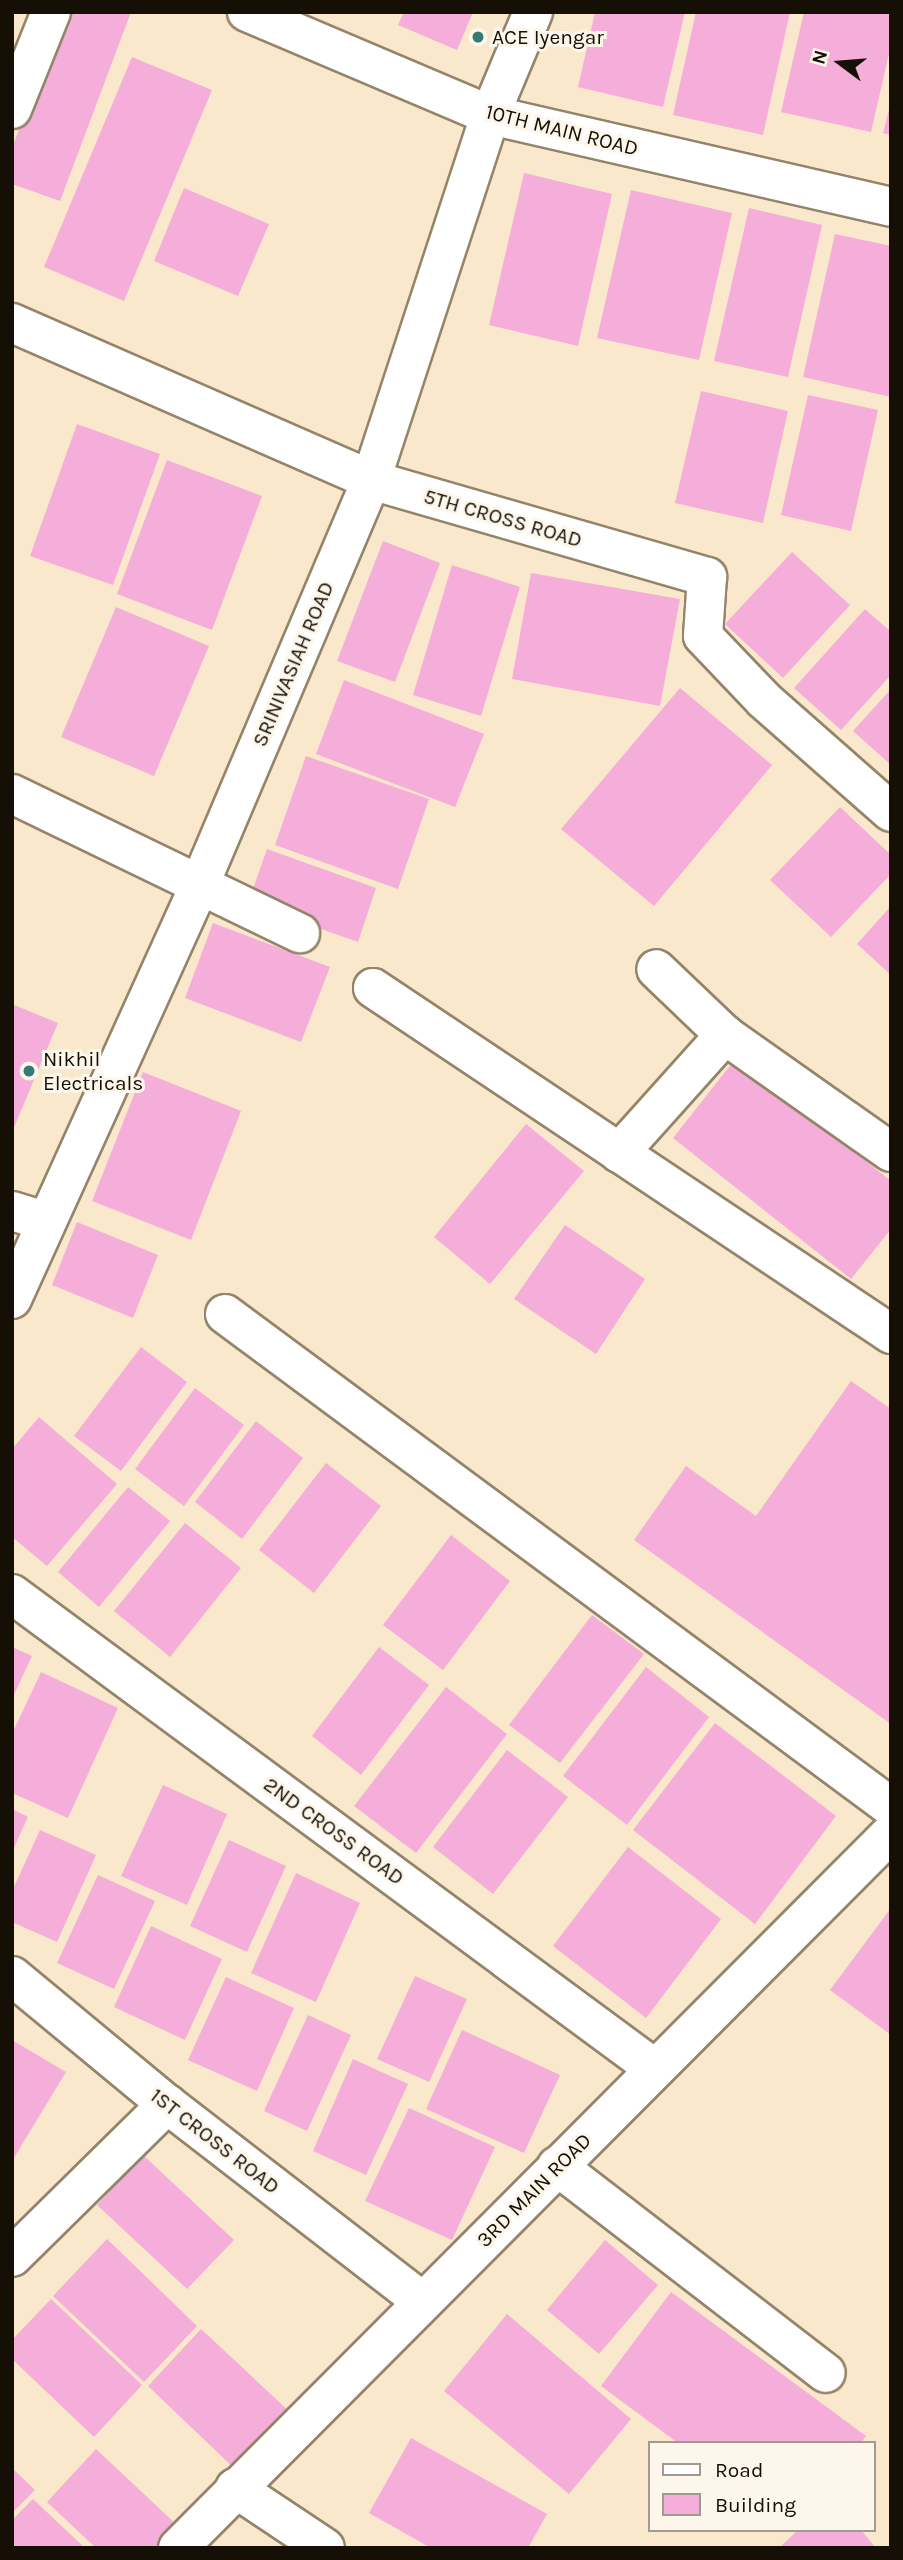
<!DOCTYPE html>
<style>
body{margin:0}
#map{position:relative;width:903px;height:2560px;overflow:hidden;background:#f9e8cb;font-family:Karla,sans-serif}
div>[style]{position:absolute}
.building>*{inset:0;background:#f4aed9}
.roads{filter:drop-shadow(2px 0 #94846a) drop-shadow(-2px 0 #94846a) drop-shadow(0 2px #94846a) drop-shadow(0 -2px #94846a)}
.minor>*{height:38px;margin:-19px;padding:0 19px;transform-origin:19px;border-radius:19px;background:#fff}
.dots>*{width:19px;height:19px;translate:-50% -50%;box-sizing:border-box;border:4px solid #fdf6eb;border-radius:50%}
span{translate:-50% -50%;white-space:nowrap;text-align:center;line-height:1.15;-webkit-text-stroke:6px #fdf6eb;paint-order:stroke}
.poi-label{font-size:21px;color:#150f06}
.left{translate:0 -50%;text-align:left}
.street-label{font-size:21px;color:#150f06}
.frame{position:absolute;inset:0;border:14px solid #150f06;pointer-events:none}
.legend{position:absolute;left:648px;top:2441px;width:228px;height:91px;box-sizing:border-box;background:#fdf6eb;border:2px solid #a09a8f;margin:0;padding:9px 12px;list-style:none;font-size:21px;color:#150f06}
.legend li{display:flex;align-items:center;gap:14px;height:35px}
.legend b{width:35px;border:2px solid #a09a8f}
.north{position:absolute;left:805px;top:28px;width:70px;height:70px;-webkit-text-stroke:5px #fdf6eb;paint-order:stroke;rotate:286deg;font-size:19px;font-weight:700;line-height:28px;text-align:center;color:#150f06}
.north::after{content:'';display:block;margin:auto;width:24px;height:32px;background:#150f06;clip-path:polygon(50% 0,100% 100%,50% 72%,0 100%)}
</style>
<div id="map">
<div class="building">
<div style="clip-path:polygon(63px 12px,131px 12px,60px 201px,12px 184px,12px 148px)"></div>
<div style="clip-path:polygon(404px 12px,473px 12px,457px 50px,398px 25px)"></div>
<div style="clip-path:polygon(595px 12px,685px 12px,663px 107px,578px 87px)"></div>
<div style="clip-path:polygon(696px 12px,790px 12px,763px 135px,673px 115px)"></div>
<div style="clip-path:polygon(804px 12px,891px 12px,891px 45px,871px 132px,781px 112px)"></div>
<div style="clip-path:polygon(132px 57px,212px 90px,124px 301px,44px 267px)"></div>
<div style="clip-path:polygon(890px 106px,891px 106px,891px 135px,883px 133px)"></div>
<div style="clip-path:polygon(524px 173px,612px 194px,578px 346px,489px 325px)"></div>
<div style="clip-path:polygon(184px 188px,269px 224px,238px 296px,154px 261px)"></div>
<div style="clip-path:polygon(631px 190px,732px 213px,699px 360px,597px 338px)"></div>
<div style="clip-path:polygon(749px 208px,822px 225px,788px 377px,714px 361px)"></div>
<div style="clip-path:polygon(835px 234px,891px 246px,891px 397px,803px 377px)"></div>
<div style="clip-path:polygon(701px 391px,788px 411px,763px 523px,675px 503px)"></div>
<div style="clip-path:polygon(808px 395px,878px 410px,851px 531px,781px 515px)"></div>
<div style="clip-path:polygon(77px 424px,160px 454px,113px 585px,30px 556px)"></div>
<div style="clip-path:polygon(167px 460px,262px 496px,212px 630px,117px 594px)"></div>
<div style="clip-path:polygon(383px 541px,440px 563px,395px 682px,337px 661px)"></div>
<div style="clip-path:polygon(792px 552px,850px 605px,783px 678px,725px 624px)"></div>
<div style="clip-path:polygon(452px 565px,520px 587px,481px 716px,413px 695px)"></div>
<div style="clip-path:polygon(531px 573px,680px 599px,660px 706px,512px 679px)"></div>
<div style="clip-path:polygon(116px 607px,209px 646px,154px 776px,61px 737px)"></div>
<div style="clip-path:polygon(865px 609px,891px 632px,891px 675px,841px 730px,794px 688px)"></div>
<div style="clip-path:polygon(344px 680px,484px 734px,455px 807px,316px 754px)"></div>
<div style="clip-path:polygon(680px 688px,772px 765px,654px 906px,561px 829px)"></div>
<div style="clip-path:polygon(891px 689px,891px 765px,853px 731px)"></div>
<div style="clip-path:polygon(306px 756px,429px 799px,398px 889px,275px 845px)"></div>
<div style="clip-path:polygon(840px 807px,891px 855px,891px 874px,831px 937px,770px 880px)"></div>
<div style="clip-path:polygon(267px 849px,376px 888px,358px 942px,248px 903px)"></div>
<div style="clip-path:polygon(891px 906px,891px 975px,857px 944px)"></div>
<div style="clip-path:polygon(213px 923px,330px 967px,301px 1042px,185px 998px)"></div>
<div style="clip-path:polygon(12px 1004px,58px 1023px,12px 1132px)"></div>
<div style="clip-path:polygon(736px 1058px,891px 1181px,891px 1229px,851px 1279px,673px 1138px)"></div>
<div style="clip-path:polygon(143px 1072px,241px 1111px,191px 1240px,92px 1201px)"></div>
<div style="clip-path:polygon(526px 1124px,584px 1171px,490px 1284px,434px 1237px)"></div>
<div style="clip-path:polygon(77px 1222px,158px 1255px,133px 1318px,52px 1285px)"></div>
<div style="clip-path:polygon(565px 1225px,645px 1279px,596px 1354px,514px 1299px)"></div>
<div style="clip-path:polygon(141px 1347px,187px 1382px,121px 1471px,74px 1436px)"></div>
<div style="clip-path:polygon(851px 1381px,891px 1409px,891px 1724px,634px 1540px,686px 1466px,756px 1516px)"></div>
<div style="clip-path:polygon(195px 1388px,244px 1425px,184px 1506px,135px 1469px)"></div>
<div style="clip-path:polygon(39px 1417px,117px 1484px,47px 1566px,12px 1537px,12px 1449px)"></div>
<div style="clip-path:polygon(256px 1421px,303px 1458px,242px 1539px,195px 1502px)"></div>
<div style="clip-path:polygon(326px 1463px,381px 1506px,314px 1593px,259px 1550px)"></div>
<div style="clip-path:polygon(128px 1487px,170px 1521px,99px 1607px,58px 1572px)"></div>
<div style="clip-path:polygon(185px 1523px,241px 1568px,170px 1657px,114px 1611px)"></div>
<div style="clip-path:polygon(451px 1535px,510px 1581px,443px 1670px,383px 1625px)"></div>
<div style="clip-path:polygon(592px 1615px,644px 1654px,560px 1763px,509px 1725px)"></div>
<div style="clip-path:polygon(12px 1647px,32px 1656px,12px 1699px)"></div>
<div style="clip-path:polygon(379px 1647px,429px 1685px,361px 1775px,312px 1736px)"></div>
<div style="clip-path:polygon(646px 1667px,709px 1717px,627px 1825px,563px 1776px)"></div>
<div style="clip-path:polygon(41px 1672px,118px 1708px,68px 1818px,12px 1793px,12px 1734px)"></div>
<div style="clip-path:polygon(446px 1687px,507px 1734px,416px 1853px,354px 1806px)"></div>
<div style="clip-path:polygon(715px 1723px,836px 1816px,755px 1924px,633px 1830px)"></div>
<div style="clip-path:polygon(507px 1750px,568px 1797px,493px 1894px,433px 1847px)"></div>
<div style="clip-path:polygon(163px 1785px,227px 1814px,187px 1905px,121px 1876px)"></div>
<div style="clip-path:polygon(12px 1809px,28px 1817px,12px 1852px)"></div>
<div style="clip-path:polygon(40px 1830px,96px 1855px,57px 1942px,12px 1922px,12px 1891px)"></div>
<div style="clip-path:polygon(229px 1840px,286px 1866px,247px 1952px,190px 1926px)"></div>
<div style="clip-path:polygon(628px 1847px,721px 1919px,646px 2018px,553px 1946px)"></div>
<div style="clip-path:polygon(296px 1873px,360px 1903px,316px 2002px,251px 1973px)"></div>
<div style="clip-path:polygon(98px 1875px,155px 1901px,114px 1989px,57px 1963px)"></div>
<div style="clip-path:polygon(891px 1908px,891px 2035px,830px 1990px)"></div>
<div style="clip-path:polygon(151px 1926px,222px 1959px,185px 2040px,114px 2007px)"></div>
<div style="clip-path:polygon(415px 1976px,467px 1999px,429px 2082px,377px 2059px)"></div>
<div style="clip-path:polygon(226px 1977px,294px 2008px,257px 2091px,188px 2060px)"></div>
<div style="clip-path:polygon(308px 2015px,351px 2035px,307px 2131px,264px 2111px)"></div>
<div style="clip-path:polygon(462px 2030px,560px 2075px,524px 2153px,426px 2109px)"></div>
<div style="clip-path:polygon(12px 2040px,66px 2072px,12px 2161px)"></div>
<div style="clip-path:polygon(353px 2059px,408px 2084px,366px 2175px,313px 2151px)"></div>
<div style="clip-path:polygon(409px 2108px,495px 2147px,452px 2240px,365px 2201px)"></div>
<div style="clip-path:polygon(143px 2155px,234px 2240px,187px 2289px,97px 2205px)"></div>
<div style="clip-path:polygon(107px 2239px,197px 2326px,144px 2382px,53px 2296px)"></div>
<div style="clip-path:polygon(605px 2240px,658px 2285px,599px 2354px,547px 2310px)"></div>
<div style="clip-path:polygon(671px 2292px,866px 2436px,861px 2443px,678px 2443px,601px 2386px)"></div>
<div style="clip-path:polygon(51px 2299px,142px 2385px,94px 2437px,12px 2359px,12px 2340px)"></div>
<div style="clip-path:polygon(507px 2314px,631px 2419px,569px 2494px,444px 2391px)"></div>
<div style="clip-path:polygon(201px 2329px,292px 2414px,238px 2472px,148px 2386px)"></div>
<div style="clip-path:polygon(411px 2438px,547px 2514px,528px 2548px,431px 2548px,369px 2513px)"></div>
<div style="clip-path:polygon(96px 2449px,178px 2526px,157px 2548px,96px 2548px,47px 2502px)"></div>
<div style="clip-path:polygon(12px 2468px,35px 2490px,12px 2513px)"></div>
<div style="clip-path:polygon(33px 2499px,85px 2548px,12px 2548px,12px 2520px)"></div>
<div style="clip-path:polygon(798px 2530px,861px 2530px,876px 2548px,779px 2548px)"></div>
</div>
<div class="roads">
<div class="minor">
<div style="left:247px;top:12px;width:264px;rotate:23deg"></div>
<div style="left:490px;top:115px;width:411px;rotate:12.9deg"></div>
<div style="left:12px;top:109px;width:105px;rotate:-68.1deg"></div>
<div style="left:12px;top:323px;width:392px;rotate:23.6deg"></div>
<div style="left:371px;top:480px;width:350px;rotate:16.1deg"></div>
<div style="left:707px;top:577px;width:59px;rotate:93.9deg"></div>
<div style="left:703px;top:636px;width:88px;rotate:46.4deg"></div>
<div style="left:764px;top:700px;width:169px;rotate:41.4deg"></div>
<div style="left:12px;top:794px;width:320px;rotate:25.8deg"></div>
<div style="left:373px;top:988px;width:623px;rotate:33.74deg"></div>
<div style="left:725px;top:1035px;width:203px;rotate:35.2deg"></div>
<div style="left:619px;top:1153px;width:159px;rotate:-48.1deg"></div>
<div style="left:725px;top:1035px;width:95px;rotate:-136.3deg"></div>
<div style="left:12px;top:1211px;width:34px;rotate:17deg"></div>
<div style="left:12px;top:1299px;width:453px;rotate:-65.6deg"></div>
<div style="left:199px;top:886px;width:441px;rotate:-67deg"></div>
<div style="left:371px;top:480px;width:384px;rotate:-71.9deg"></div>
<div style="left:490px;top:115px;width:112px;rotate:-67.3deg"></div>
<div style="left:225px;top:1314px;width:829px;rotate:36.51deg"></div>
<div style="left:12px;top:1594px;width:799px;rotate:36.45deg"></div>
<div style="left:12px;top:1976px;width:201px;rotate:39.6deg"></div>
<div style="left:167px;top:2104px;width:322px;rotate:37.7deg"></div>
<div style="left:557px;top:2166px;width:339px;rotate:37.6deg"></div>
<div style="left:12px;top:2257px;width:218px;rotate:-44.6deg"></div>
<div style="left:235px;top:2488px;width:108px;rotate:33.7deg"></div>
<div style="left:178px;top:2548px;width:1010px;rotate:-45.08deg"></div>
</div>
</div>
<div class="dots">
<div style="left:478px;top:37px;background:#347b75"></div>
<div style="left:29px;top:1071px;background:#347b75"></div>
</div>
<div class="poi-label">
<span class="left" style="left:492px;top:37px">ACE Iyengar</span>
<span class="left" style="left:43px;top:1071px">Nikhil<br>Electricals</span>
</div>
<div class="street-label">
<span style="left:562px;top:130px;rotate:14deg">10TH MAIN ROAD</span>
<span style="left:503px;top:518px;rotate:16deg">5TH CROSS ROAD</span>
<span style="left:293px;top:664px;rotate:-67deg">SRINIVASIAH ROAD</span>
<span style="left:334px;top:1831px;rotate:36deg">2ND CROSS ROAD</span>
<span style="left:215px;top:2141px;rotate:38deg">1ST CROSS ROAD</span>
<span style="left:534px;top:2190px;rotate:-45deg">3RD MAIN ROAD</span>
</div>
<div class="frame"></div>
<ul class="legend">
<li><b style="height:9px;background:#fff"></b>Road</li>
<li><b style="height:19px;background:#f4aed9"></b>Building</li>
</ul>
<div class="north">N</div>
</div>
